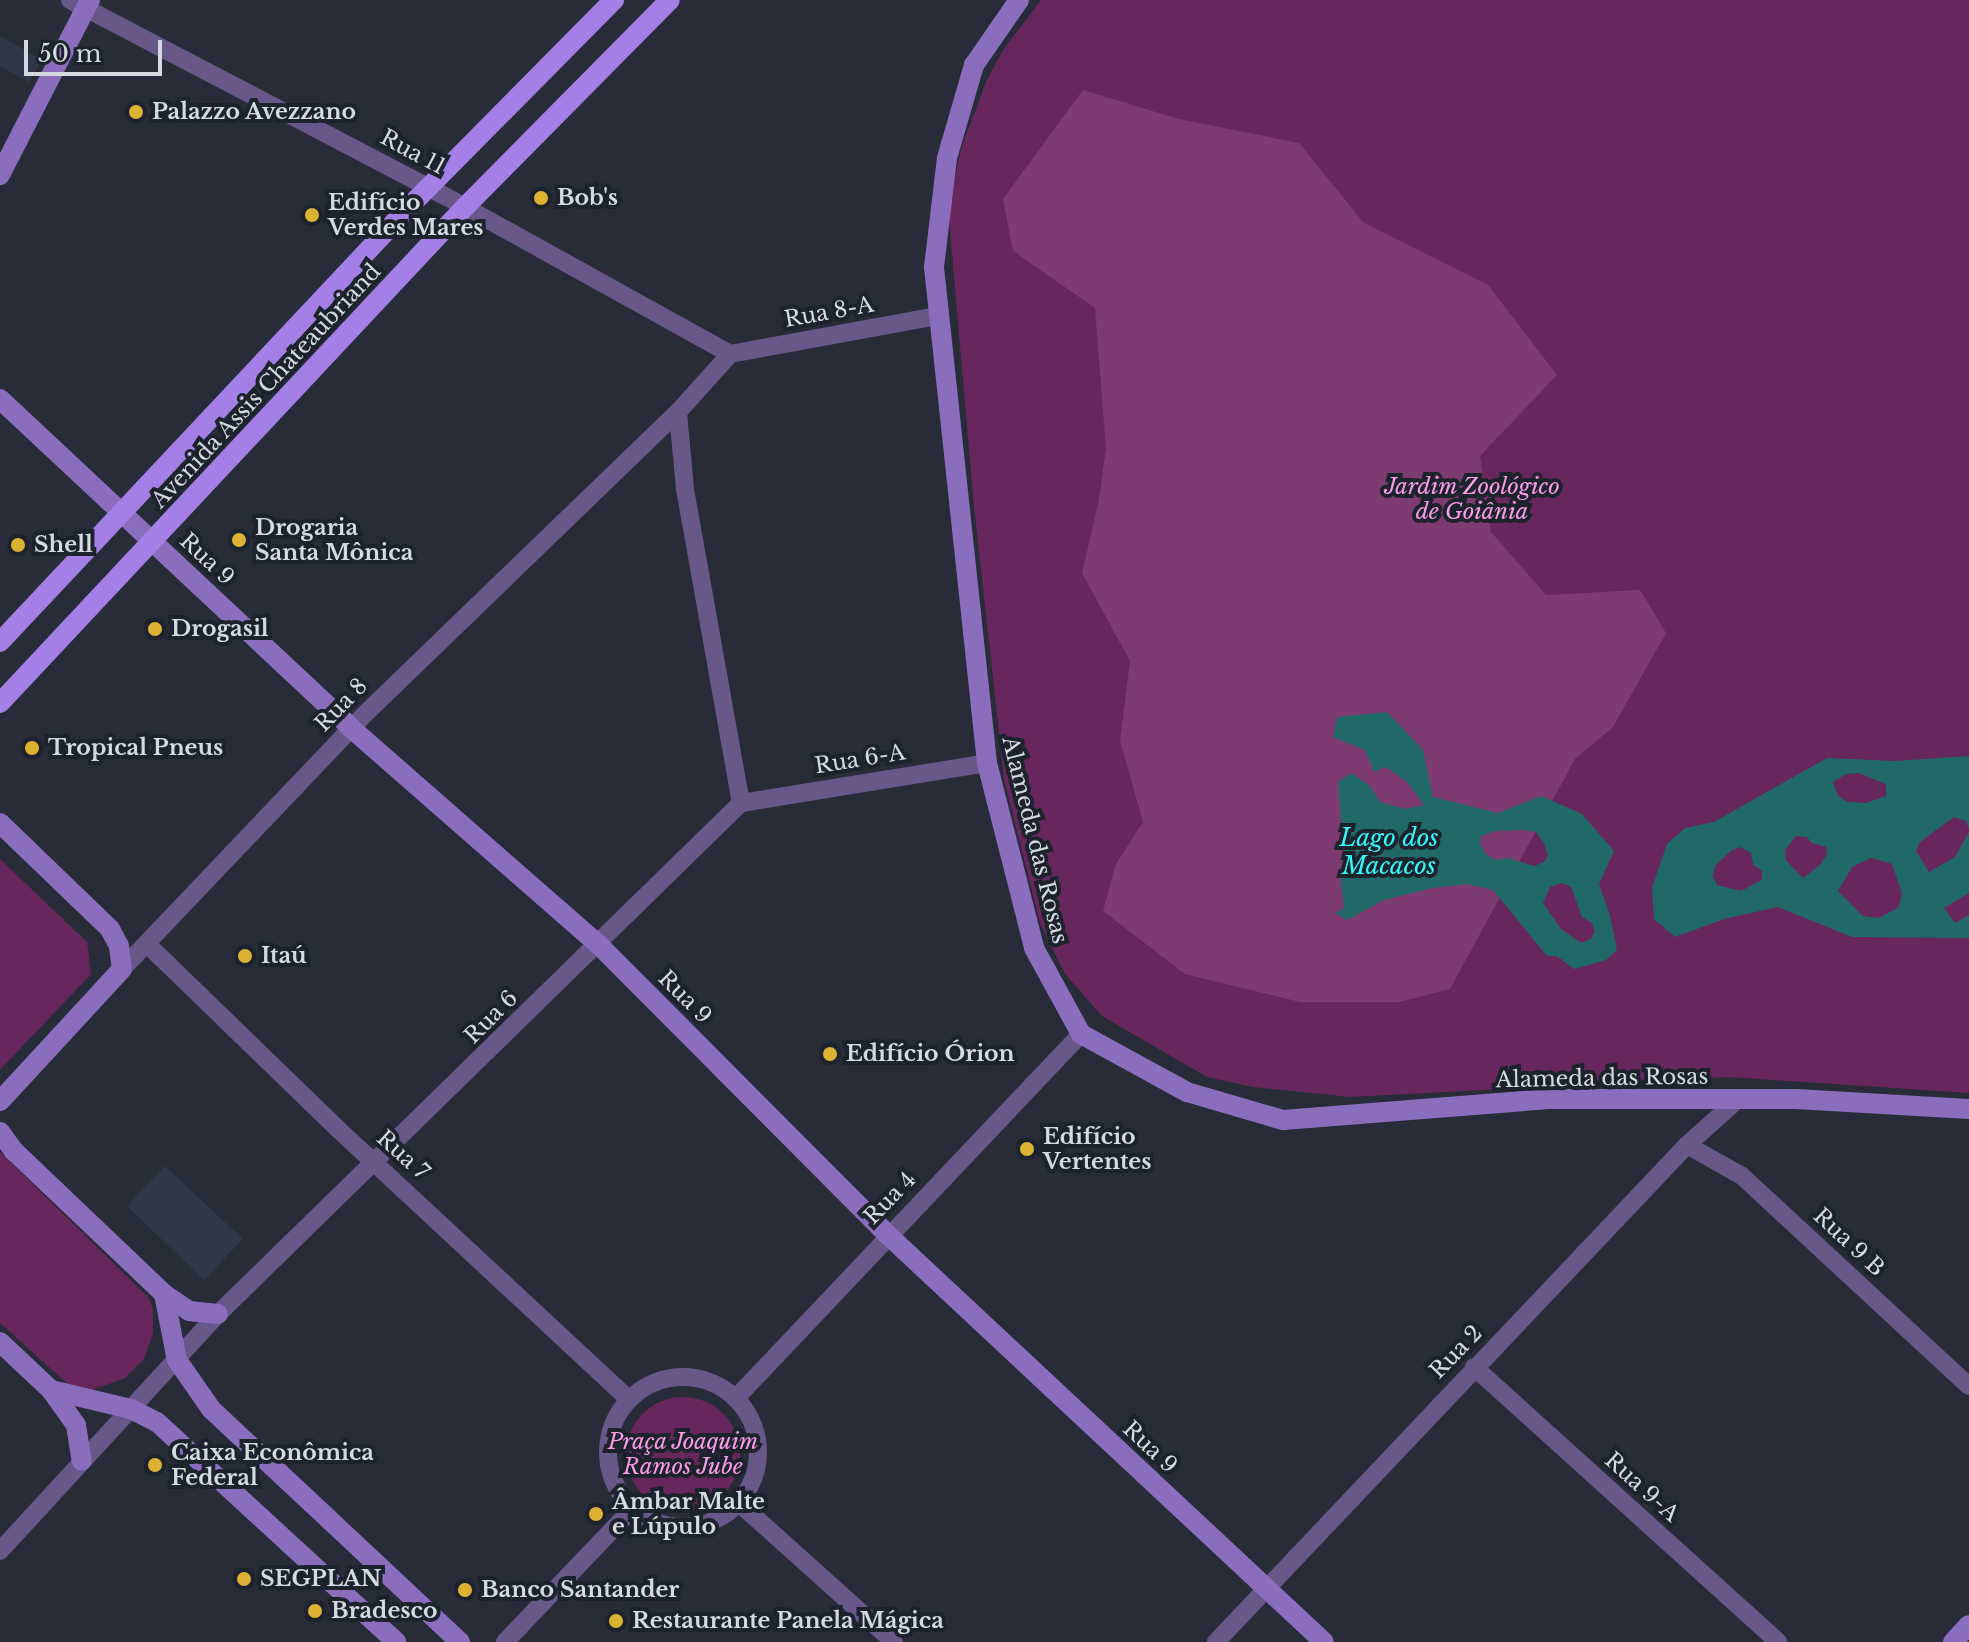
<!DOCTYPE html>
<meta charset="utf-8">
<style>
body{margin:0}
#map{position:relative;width:1969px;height:1642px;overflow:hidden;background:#272c38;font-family:"Libre Baskerville",serif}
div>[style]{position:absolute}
.built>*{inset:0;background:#2f3748}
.green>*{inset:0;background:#67275d}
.round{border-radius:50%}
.forest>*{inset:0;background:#7d3b72}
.water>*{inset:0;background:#216969}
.street>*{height:18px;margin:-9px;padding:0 9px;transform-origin:9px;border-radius:9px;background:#685789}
.street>.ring{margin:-9px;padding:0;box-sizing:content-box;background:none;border:18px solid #685789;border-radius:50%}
.secondary>*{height:20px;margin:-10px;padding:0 10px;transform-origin:10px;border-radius:10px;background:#8a6ebd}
.primary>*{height:20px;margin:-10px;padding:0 10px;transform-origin:10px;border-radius:10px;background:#a47fe5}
.dots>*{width:22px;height:22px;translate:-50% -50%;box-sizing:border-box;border:4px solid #1d232d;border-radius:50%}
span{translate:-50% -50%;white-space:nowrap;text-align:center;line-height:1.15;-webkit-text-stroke:8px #1d232d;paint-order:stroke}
.poi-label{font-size:22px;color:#d5d9e0;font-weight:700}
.left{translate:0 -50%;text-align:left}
.street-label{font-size:22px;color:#d5d9e0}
.park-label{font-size:22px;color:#f89be7;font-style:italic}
.water-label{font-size:24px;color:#2ff9f9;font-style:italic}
.scale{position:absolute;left:24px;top:40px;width:138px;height:36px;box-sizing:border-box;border:4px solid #d5d9e0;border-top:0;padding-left:10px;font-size:24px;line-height:28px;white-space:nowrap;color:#d5d9e0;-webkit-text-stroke:6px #1d232d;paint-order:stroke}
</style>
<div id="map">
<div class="built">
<div style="clip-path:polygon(0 36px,42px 60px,29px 82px,0 66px)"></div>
<div style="clip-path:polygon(165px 1166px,243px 1239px,204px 1280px,127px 1206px)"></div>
</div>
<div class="green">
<div style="clip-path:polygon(1041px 0,1969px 0,1969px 1093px,1728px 1077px,1350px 1097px,1253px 1087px,1207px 1077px,1102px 1016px,1065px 974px,1040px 923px,1004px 779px,974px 507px,948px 207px,962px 146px,987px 80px,1003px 50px)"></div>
<div style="clip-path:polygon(0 859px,87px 942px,91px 974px,0 1070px)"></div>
<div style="clip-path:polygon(0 1152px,148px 1297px,153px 1309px,153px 1333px,144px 1359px,125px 1378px,92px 1390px,71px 1387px,0 1323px)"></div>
<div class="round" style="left:626px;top:1397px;width:114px;height:114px"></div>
</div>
<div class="forest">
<div style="clip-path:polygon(1083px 90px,1179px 119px,1299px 143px,1364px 223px,1488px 285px,1557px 375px,1480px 456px,1491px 532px,1546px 595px,1640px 590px,1666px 633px,1613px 727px,1575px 759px,1450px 989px,1399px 1002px,1300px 1002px,1185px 974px,1103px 911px,1116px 864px,1143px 822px,1120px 740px,1130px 661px,1082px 573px,1098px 505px,1106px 449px,1095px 308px,1013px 251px,1003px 199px)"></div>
</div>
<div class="water">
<div style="clip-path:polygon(evenodd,1387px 712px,1423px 750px,1433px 797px,1498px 813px,1541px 796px,1582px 814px,1614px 851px,1599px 884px,1610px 915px,1617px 950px,1606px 960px,1574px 969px,1557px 956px,1547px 956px,1493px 890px,1467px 884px,1432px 888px,1384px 900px,1347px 920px,1335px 913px,1344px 908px,1340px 873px,1344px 857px,1338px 782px,1351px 773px,1370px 786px,1380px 802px,1406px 809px,1424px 805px,1408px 783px,1386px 767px,1374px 772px,1365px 750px,1333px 737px,1337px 717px,1387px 712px,1524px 830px,1536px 832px,1544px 843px,1548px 856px,1544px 862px,1534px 866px,1508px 858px,1496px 860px,1486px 854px,1480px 844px,1481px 836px,1495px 831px,1524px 830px,1387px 712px,1562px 883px,1571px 887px,1582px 917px,1592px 923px,1595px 931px,1591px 939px,1581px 943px,1561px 929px,1543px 903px,1550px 887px,1562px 883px)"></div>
<div style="clip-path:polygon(evenodd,1969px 756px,1969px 830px,1966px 821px,1954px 817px,1920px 842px,1916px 851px,1929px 872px,1955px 857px,1969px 832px,1969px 893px,1944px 908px,1955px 923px,1969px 915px,1969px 938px,1852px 937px,1778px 907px,1724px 919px,1675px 937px,1654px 919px,1652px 888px,1667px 844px,1685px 828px,1714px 822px,1827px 758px,1895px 761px,1969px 756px,1859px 773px,1886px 784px,1886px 796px,1866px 803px,1847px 802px,1838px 796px,1833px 782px,1846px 774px,1859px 773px,1969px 756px,1796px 836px,1807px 837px,1812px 843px,1826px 847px,1827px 854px,1821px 864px,1803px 878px,1786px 860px,1785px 850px,1796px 836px,1969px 756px,1740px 847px,1751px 853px,1753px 864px,1762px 871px,1762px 880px,1741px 891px,1717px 885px,1713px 876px,1715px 866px,1732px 850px,1740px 847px,1969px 756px,1871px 858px,1892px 864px,1902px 893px,1899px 907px,1879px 918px,1863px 916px,1838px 891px,1852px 867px,1871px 858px)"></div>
</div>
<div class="street">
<div style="left:70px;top:0;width:425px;rotate:27.6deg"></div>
<div style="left:447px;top:197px;width:324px;rotate:29deg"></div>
<div style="left:730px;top:354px;width:210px;rotate:-10.4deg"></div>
<div style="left:678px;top:412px;width:77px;rotate:84.8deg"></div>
<div style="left:685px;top:489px;width:319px;rotate:79.9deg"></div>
<div style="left:741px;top:803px;width:249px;rotate:-9.2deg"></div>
<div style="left:147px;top:944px;width:267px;rotate:44.1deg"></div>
<div style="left:339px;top:1130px;width:395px;rotate:42.9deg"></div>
<div style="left:122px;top:969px;width:356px;rotate:-46.4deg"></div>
<div style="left:368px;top:711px;width:431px;rotate:-44deg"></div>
<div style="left:678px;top:412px;width:78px;rotate:-48.1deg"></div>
<div style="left:1687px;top:1145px;width:63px;rotate:29.4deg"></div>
<div style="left:1742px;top:1176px;width:309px;rotate:42.8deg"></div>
<div style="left:1474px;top:1367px;width:410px;rotate:42.1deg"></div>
<div class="ring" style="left:608px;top:1377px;width:132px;height:132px"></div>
<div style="left:736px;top:1398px;width:502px;rotate:-46.54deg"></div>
<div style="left:739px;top:1503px;width:208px;rotate:41.9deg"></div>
<div style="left:0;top:1551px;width:322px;rotate:-47.4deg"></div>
<div style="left:218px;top:1314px;width:731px;rotate:-44.34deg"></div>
<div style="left:505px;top:1642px;width:184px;rotate:-46.3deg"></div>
<div style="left:1216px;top:1642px;width:685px;rotate:-46.54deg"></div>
<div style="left:1687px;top:1145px;width:66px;rotate:-41.9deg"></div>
</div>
<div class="secondary">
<div style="left:1019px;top:0;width:79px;rotate:124.7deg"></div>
<div style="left:974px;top:65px;width:97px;rotate:106.2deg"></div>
<div style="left:947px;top:158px;width:110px;rotate:96.8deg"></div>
<div style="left:934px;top:267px;width:499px;rotate:83.9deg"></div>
<div style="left:987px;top:763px;width:191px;rotate:75.7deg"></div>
<div style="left:1034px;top:948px;width:98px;rotate:61.3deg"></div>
<div style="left:1081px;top:1034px;width:121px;rotate:28.7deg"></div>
<div style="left:1187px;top:1092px;width:100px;rotate:16.3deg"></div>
<div style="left:1283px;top:1120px;width:269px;rotate:-4.5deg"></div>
<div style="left:1551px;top:1099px;width:245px"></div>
<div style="left:1796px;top:1099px;width:173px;rotate:3.3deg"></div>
<div style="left:0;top:175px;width:197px;rotate:-62.8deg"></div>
<div style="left:0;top:399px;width:481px;rotate:43.1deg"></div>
<div style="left:351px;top:728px;width:328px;rotate:41.2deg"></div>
<div style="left:598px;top:944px;width:411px;rotate:45.1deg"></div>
<div style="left:888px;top:1235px;width:596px;rotate:43.03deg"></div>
<div style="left:0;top:823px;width:153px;rotate:43.9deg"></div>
<div style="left:110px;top:929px;width:19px;rotate:62deg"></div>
<div style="left:119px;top:946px;width:23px;rotate:83deg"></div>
<div style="left:122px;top:969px;width:180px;rotate:132.7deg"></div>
<div style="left:0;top:1132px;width:24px;rotate:54deg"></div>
<div style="left:14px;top:1151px;width:207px;rotate:43.6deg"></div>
<div style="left:164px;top:1294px;width:67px;rotate:78.9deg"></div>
<div style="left:177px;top:1360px;width:60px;rotate:55.2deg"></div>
<div style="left:211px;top:1409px;width:341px;rotate:43.1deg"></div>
<div style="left:164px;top:1294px;width:30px;rotate:34deg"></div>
<div style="left:189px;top:1311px;width:29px;rotate:6deg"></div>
<div style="left:0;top:1342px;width:70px;rotate:43.3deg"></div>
<div style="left:51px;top:1390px;width:82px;rotate:13.4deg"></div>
<div style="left:131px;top:1409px;width:29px;rotate:27deg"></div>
<div style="left:157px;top:1422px;width:325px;rotate:42.6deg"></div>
<div style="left:51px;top:1390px;width:43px;rotate:54.5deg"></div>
<div style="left:76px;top:1425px;width:36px;rotate:81deg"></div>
<div style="left:1953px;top:1642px;width:23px;rotate:-47deg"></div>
</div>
<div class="primary">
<div style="left:0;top:642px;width:593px;rotate:-46.78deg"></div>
<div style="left:406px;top:210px;width:296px;rotate:-45.3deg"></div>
<div style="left:0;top:703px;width:680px;rotate:-46.85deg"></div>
<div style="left:465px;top:207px;width:291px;rotate:-45.3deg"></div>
</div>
<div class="dots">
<div style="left:136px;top:112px;background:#dbb233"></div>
<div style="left:541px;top:198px;background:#dbb233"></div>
<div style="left:312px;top:215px;background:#dbb233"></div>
<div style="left:239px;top:540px;background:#dbb233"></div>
<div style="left:18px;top:545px;background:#dbb233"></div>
<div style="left:155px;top:629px;background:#dbb233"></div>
<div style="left:32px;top:748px;background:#dbb233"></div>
<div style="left:245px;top:956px;background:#dbb233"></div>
<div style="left:830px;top:1054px;background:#dbb233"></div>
<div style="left:1027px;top:1149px;background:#dbb233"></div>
<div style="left:155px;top:1465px;background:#dbb233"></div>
<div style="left:596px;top:1514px;background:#dbb233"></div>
<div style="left:244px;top:1579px;background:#dbb233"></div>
<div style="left:465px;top:1590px;background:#dbb233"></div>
<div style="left:315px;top:1611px;background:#dbb233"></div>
<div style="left:616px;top:1621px;background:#dbb233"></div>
</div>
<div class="poi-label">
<span class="left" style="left:152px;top:112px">Palazzo Avezzano</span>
<span class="left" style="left:557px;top:198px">Bob's</span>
<span class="left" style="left:328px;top:215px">Edifício<br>Verdes Mares</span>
<span class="left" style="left:255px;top:540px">Drogaria<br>Santa Mônica</span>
<span class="left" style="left:34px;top:545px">Shell</span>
<span class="left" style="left:171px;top:629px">Drogasil</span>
<span class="left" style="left:48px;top:748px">Tropical Pneus</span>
<span class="left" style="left:261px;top:956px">Itaú</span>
<span class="left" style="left:846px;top:1054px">Edifício Órion</span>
<span class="left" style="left:1043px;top:1149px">Edifício<br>Vertentes</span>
<span class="left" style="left:171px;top:1465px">Caixa Econômica<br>Federal</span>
<span class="left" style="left:612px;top:1514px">Âmbar Malte<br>e Lúpulo</span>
<span class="left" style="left:260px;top:1579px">SEGPLAN</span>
<span class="left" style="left:481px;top:1590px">Banco Santander</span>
<span class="left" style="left:331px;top:1611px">Bradesco</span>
<span class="left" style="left:632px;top:1621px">Restaurante Panela Mágica</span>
</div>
<div class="street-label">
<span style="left:413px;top:152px;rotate:28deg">Rua 11</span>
<span style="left:829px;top:312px;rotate:-10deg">Rua 8-A</span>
<span style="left:266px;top:386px;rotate:-47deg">Avenida Assis Chateaubriand</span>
<span style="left:207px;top:559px;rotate:43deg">Rua 9</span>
<span style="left:341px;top:705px;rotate:-46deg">Rua 8</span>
<span style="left:860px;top:759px;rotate:-9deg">Rua 6-A</span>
<span style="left:1035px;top:840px;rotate:76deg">Alameda das Rosas</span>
<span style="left:685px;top:997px;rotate:45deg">Rua 9</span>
<span style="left:491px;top:1017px;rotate:-45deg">Rua 6</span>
<span style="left:1602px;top:1078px;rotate:-1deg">Alameda das Rosas</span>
<span style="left:403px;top:1155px;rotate:42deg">Rua 7</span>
<span style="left:890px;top:1198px;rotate:-46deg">Rua 4</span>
<span style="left:1849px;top:1242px;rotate:43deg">Rua 9 B</span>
<span style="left:1456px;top:1352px;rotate:-46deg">Rua 2</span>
<span style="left:1150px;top:1447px;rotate:43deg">Rua 9</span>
<span style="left:1642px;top:1487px;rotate:42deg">Rua 9-A</span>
</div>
<div class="park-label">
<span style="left:1472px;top:499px">Jardim Zoológico<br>de Goiânia</span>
<span style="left:683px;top:1454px">Praça Joaquim<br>Ramos Jube</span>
</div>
<div class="water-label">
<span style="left:1389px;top:852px">Lago dos<br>Macacos</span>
</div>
<div class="scale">50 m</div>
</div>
